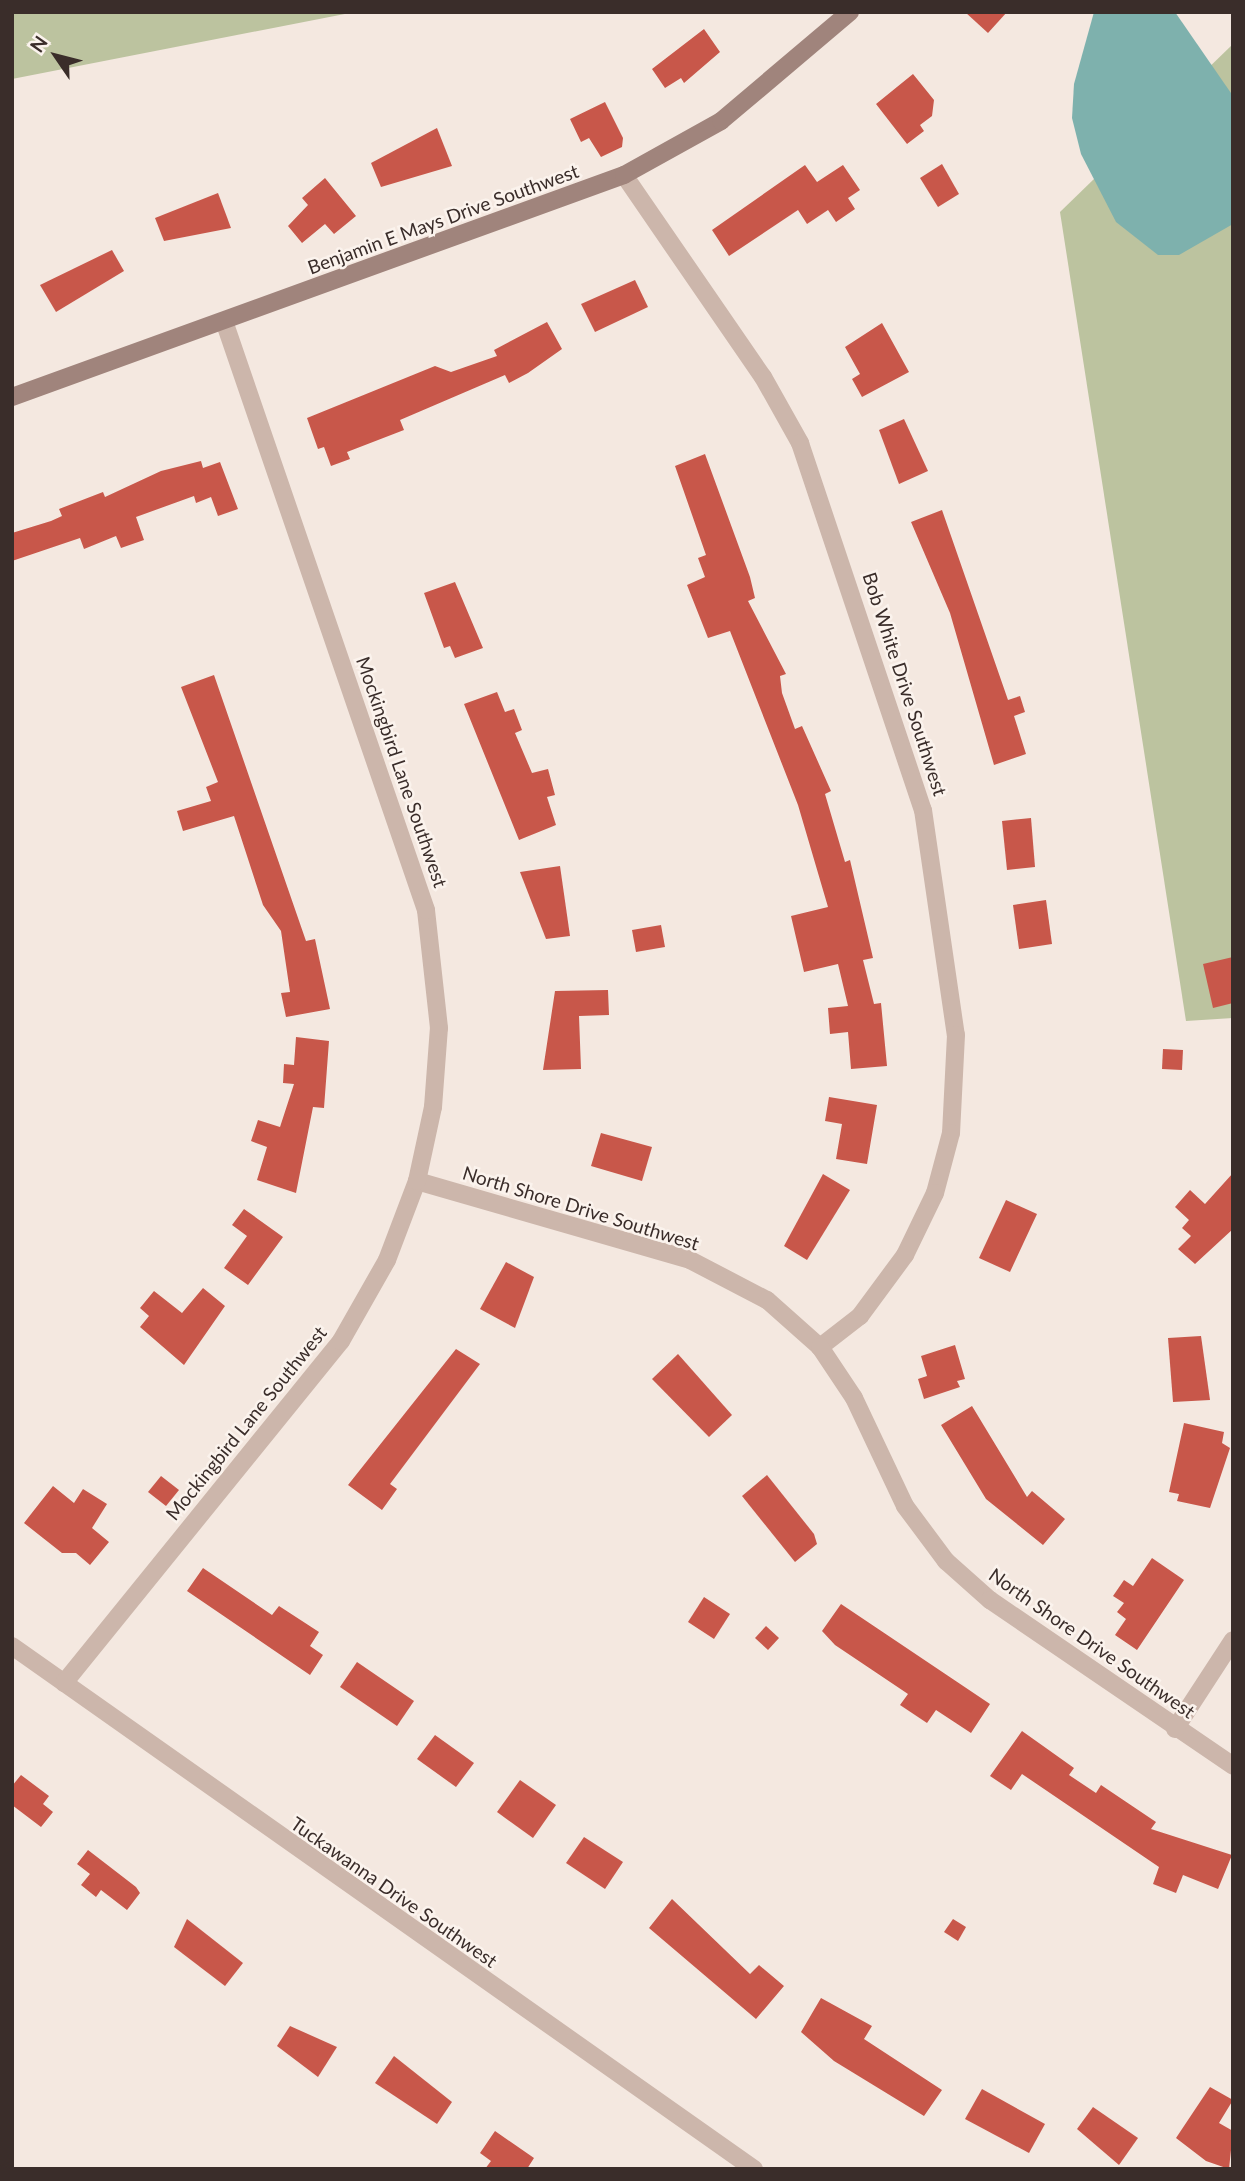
<!DOCTYPE html>
<style>
body{margin:0}
#map{position:relative;width:1245px;height:2181px;overflow:hidden;background:#f4e8e0;font-family:Lato,sans-serif}
div>[style]{position:absolute}
.green>*{inset:0;background:#bcc39f}
.water>*{inset:0;background:#7eb1ad}
.building>*{inset:0;background:#c8574a}
.street>*{height:18px;margin:-9px;padding:0 9px;transform-origin:9px;border-radius:9px;background:#ccb6ab}
.secondary>*{height:18px;margin:-9px;padding:0 9px;transform-origin:9px;border-radius:9px;background:#a0847c}
span{translate:-50% -50%;white-space:nowrap;text-align:center;line-height:1.15;-webkit-text-stroke:5px #fbf3ed;paint-order:stroke}
.street-label{font-size:19px;color:#3a2d2a}
.frame{position:absolute;inset:0;border:14px solid #3a2d2a;pointer-events:none}
.north{position:absolute;left:21px;top:21px;width:70px;height:70px;-webkit-text-stroke:5px #fbf3ed;paint-order:stroke;rotate:305deg;font-size:19px;font-weight:700;line-height:28px;text-align:center;color:#3a2d2a}
.north::after{content:'';display:block;margin:auto;width:24px;height:32px;background:#3a2d2a;clip-path:polygon(50% 0,100% 100%,50% 72%,0 100%)}
</style>
<div id="map">
<div class="green">
<div style="clip-path:polygon(12px 12px,355px 12px,12px 79px)"></div>
<div style="clip-path:polygon(1233px 44px,1233px 1018px,1186px 1021px,1060px 212px)"></div>
</div>
<div class="water">
<div style="clip-path:polygon(1094px 12px,1175px 12px,1233px 96px,1233px 224px,1179px 255px,1158px 255px,1116px 222px,1081px 154px,1072px 118px,1074px 84px)"></div>
</div>
<div class="building">
<div style="clip-path:polygon(965px 12px,1007px 12px,988px 33px)"></div>
<div style="clip-path:polygon(704px 29px,720px 52px,684px 83px,681px 78px,665px 88px,652px 69px)"></div>
<div style="clip-path:polygon(913px 74px,934px 100px,932px 116px,920px 125px,924px 131px,907px 144px,876px 104px)"></div>
<div style="clip-path:polygon(605px 102px,623px 138px,622px 147px,601px 157px,589px 138px,581px 142px,570px 119px)"></div>
<div style="clip-path:polygon(437px 128px,452px 166px,381px 187px,371px 163px)"></div>
<div style="clip-path:polygon(942px 164px,959px 194px,938px 207px,920px 178px)"></div>
<div style="clip-path:polygon(805px 165px,817px 182px,843px 165px,860px 190px,848px 198px,855px 209px,836px 222px,828px 210px,807px 224px,798px 210px,729px 256px,712px 230px)"></div>
<div style="clip-path:polygon(325px 178px,356px 216px,334px 234px,325px 224px,302px 243px,288px 226px,308px 205px,302px 198px)"></div>
<div style="clip-path:polygon(218px 193px,231px 228px,164px 241px,155px 218px)"></div>
<div style="clip-path:polygon(112px 250px,124px 271px,56px 312px,40px 285px)"></div>
<div style="clip-path:polygon(635px 280px,648px 307px,595px 332px,581px 304px)"></div>
<div style="clip-path:polygon(547px 322px,562px 349px,528px 373px,509px 383px,505px 375px,400px 420px,404px 430px,347px 452px,350px 459px,331px 466px,324px 447px,318px 449px,307px 418px,435px 366px,451px 372px,497px 356px,494px 350px)"></div>
<div style="clip-path:polygon(882px 323px,909px 372px,862px 397px,852px 379px,860px 374px,845px 347px)"></div>
<div style="clip-path:polygon(904px 419px,928px 471px,899px 484px,879px 430px)"></div>
<div style="clip-path:polygon(705px 454px,750px 577px,755px 598px,748px 601px,786px 674px,780px 676px,782px 693px,795px 729px,802px 726px,831px 791px,825px 794px,845px 862px,850px 860px,873px 958px,863px 960px,874px 1004px,881px 1003px,887px 1066px,851px 1069px,848px 1032px,830px 1034px,828px 1008px,848px 1006px,838px 964px,804px 972px,791px 916px,828px 907px,798px 805px,730px 631px,708px 638px,687px 585px,705px 577px,698px 558px,706px 555px,675px 466px)"></div>
<div style="clip-path:polygon(201px 461px,203px 468px,220px 462px,238px 509px,218px 516px,211px 497px,196px 503px,194px 496px,136px 517px,144px 540px,121px 548px,116px 536px,84px 549px,80px 538px,12px 561px,12px 533px,51px 521px,62px 516px,59px 509px,103px 492px,105px 497px,161px 471px)"></div>
<div style="clip-path:polygon(942px 510px,1008px 700px,1020px 696px,1025px 712px,1014px 716px,1026px 754px,994px 765px,950px 613px,911px 522px)"></div>
<div style="clip-path:polygon(455px 582px,483px 648px,455px 658px,450px 646px,444px 648px,424px 593px)"></div>
<div style="clip-path:polygon(214px 675px,306px 941px,315px 939px,330px 1009px,286px 1017px,281px 993px,290px 992px,281px 931px,263px 905px,234px 816px,183px 831px,177px 811px,211px 801px,206px 787px,218px 782px,181px 687px)"></div>
<div style="clip-path:polygon(497px 692px,505px 712px,514px 709px,522px 730px,515px 733px,532px 773px,548px 769px,555px 795px,547px 797px,556px 825px,519px 840px,464px 704px)"></div>
<div style="clip-path:polygon(1031px 818px,1035px 867px,1007px 870px,1002px 821px)"></div>
<div style="clip-path:polygon(560px 866px,570px 936px,546px 939px,520px 872px)"></div>
<div style="clip-path:polygon(1046px 900px,1052px 944px,1019px 949px,1013px 905px)"></div>
<div style="clip-path:polygon(661px 925px,665px 947px,636px 952px,632px 930px)"></div>
<div style="clip-path:polygon(1233px 957px,1233px 1003px,1213px 1008px,1203px 964px)"></div>
<div style="clip-path:polygon(608px 990px,609px 1015px,579px 1016px,581px 1069px,543px 1070px,555px 991px)"></div>
<div style="clip-path:polygon(296px 1037px,329px 1041px,324px 1108px,313px 1107px,296px 1193px,257px 1180px,267px 1147px,251px 1141px,258px 1120px,280px 1127px,294px 1084px,283px 1083px,284px 1064px,294px 1065px)"></div>
<div style="clip-path:polygon(1163px 1049px,1183px 1050px,1182px 1070px,1162px 1069px)"></div>
<div style="clip-path:polygon(829px 1097px,877px 1105px,867px 1164px,836px 1159px,842px 1124px,825px 1121px)"></div>
<div style="clip-path:polygon(601px 1133px,652px 1147px,642px 1181px,591px 1166px)"></div>
<div style="clip-path:polygon(1233px 1173px,1233px 1229px,1195px 1264px,1178px 1249px,1191px 1236px,1182px 1228px,1189px 1220px,1175px 1207px,1190px 1190px,1205px 1204px)"></div>
<div style="clip-path:polygon(823px 1174px,850px 1190px,807px 1260px,784px 1246px)"></div>
<div style="clip-path:polygon(1006px 1200px,1037px 1214px,1010px 1272px,979px 1258px)"></div>
<div style="clip-path:polygon(244px 1209px,283px 1237px,248px 1285px,224px 1268px,247px 1236px,232px 1225px)"></div>
<div style="clip-path:polygon(506px 1262px,534px 1277px,515px 1328px,480px 1309px)"></div>
<div style="clip-path:polygon(203px 1288px,225px 1306px,184px 1365px,140px 1327px,149px 1316px,140px 1308px,154px 1291px,182px 1313px)"></div>
<div style="clip-path:polygon(1201px 1336px,1210px 1400px,1173px 1402px,1168px 1338px)"></div>
<div style="clip-path:polygon(955px 1345px,965px 1379px,957px 1381px,960px 1387px,924px 1399px,918px 1379px,927px 1376px,921px 1356px)"></div>
<div style="clip-path:polygon(456px 1349px,480px 1364px,390px 1484px,397px 1489px,382px 1510px,348px 1485px)"></div>
<div style="clip-path:polygon(678px 1354px,732px 1415px,709px 1437px,652px 1379px)"></div>
<div style="clip-path:polygon(972px 1406px,1027px 1497px,1032px 1491px,1065px 1519px,1043px 1545px,986px 1499px,941px 1425px)"></div>
<div style="clip-path:polygon(1184px 1423px,1224px 1432px,1222px 1443px,1230px 1448px,1210px 1508px,1177px 1501px,1179px 1494px,1169px 1492px)"></div>
<div style="clip-path:polygon(767px 1475px,814px 1534px,817px 1544px,795px 1562px,742px 1496px)"></div>
<div style="clip-path:polygon(161px 1476px,179px 1490px,166px 1506px,148px 1492px)"></div>
<div style="clip-path:polygon(53px 1486px,74px 1503px,83px 1489px,107px 1504px,92px 1528px,109px 1542px,90px 1565px,76px 1553px,62px 1553px,24px 1523px)"></div>
<div style="clip-path:polygon(1152px 1558px,1184px 1580px,1137px 1650px,1115px 1635px,1126px 1619px,1117px 1612px,1124px 1603px,1113px 1596px,1124px 1580px,1133px 1586px)"></div>
<div style="clip-path:polygon(203px 1568px,272px 1615px,279px 1606px,319px 1632px,310px 1646px,323px 1655px,310px 1675px,187px 1591px)"></div>
<div style="clip-path:polygon(704px 1597px,730px 1614px,714px 1639px,688px 1622px)"></div>
<div style="clip-path:polygon(841px 1604px,990px 1704px,971px 1733px,936px 1710px,927px 1723px,900px 1705px,908px 1694px,835px 1645px,822px 1631px)"></div>
<div style="clip-path:polygon(766px 1626px,779px 1638px,768px 1650px,755px 1638px)"></div>
<div style="clip-path:polygon(357px 1662px,414px 1701px,397px 1726px,340px 1687px)"></div>
<div style="clip-path:polygon(1022px 1731px,1074px 1768px,1069px 1775px,1096px 1793px,1101px 1785px,1156px 1822px,1151px 1829px,1232px 1855px,1218px 1889px,1183px 1875px,1176px 1893px,1153px 1884px,1159px 1867px,1022px 1774px,1011px 1790px,990px 1776px)"></div>
<div style="clip-path:polygon(435px 1735px,474px 1763px,456px 1787px,417px 1759px)"></div>
<div style="clip-path:polygon(21px 1775px,49px 1796px,43px 1804px,53px 1812px,41px 1827px,12px 1805px,12px 1786px)"></div>
<div style="clip-path:polygon(520px 1780px,556px 1805px,533px 1838px,497px 1812px)"></div>
<div style="clip-path:polygon(584px 1837px,623px 1862px,605px 1889px,566px 1863px)"></div>
<div style="clip-path:polygon(88px 1850px,136px 1887px,140px 1893px,127px 1910px,101px 1890px,96px 1897px,81px 1885px,90px 1874px,77px 1864px)"></div>
<div style="clip-path:polygon(672px 1899px,750px 1974px,759px 1965px,784px 1986px,756px 2019px,649px 1928px)"></div>
<div style="clip-path:polygon(187px 1919px,243px 1963px,225px 1986px,174px 1947px)"></div>
<div style="clip-path:polygon(953px 1919px,966px 1927px,958px 1941px,944px 1932px)"></div>
<div style="clip-path:polygon(821px 1998px,872px 2026px,864px 2039px,942px 2090px,924px 2116px,834px 2061px,801px 2032px)"></div>
<div style="clip-path:polygon(290px 2026px,337px 2047px,318px 2077px,277px 2046px)"></div>
<div style="clip-path:polygon(394px 2056px,452px 2102px,437px 2124px,375px 2083px)"></div>
<div style="clip-path:polygon(1210px 2087px,1233px 2100px,1219px 2123px,1233px 2131px,1229px 2169px,1206px 2161px,1176px 2138px)"></div>
<div style="clip-path:polygon(982px 2089px,1045px 2124px,1029px 2153px,965px 2119px)"></div>
<div style="clip-path:polygon(1093px 2107px,1138px 2138px,1119px 2165px,1077px 2129px)"></div>
<div style="clip-path:polygon(495px 2131px,534px 2158px,527px 2169px,485px 2169px,491px 2161px,480px 2153px)"></div>
</div>
<div class="street">
<div style="left:624px;top:175px;width:245px;rotate:55.5deg"></div>
<div style="left:763px;top:377px;width:76px;rotate:60.7deg"></div>
<div style="left:800px;top:443px;width:387px;rotate:71.5deg"></div>
<div style="left:923px;top:810px;width:227px;rotate:81.7deg"></div>
<div style="left:956px;top:1035px;width:98px;rotate:92.9deg"></div>
<div style="left:951px;top:1133px;width:62px;rotate:104.9deg"></div>
<div style="left:935px;top:1193px;width:69px;rotate:115.8deg"></div>
<div style="left:905px;top:1255px;width:76px;rotate:126.4deg"></div>
<div style="left:860px;top:1316px;width:51px;rotate:142.2deg"></div>
<div style="left:417px;top:1181px;width:284px;rotate:16.1deg"></div>
<div style="left:690px;top:1260px;width:87px;rotate:27.5deg"></div>
<div style="left:767px;top:1300px;width:71px;rotate:41.6deg"></div>
<div style="left:820px;top:1347px;width:61px;rotate:56.3deg"></div>
<div style="left:854px;top:1398px;width:119px;rotate:64.7deg"></div>
<div style="left:905px;top:1506px;width:69px;rotate:53.3deg"></div>
<div style="left:946px;top:1561px;width:59px;rotate:41.6deg"></div>
<div style="left:990px;top:1600px;width:294px;rotate:34.3deg"></div>
<div style="left:12px;top:1646px;width:908px;rotate:35.18deg"></div>
<div style="left:64px;top:1683px;width:440px;rotate:-51deg"></div>
<div style="left:341px;top:1341px;width:93px;rotate:-60.4deg"></div>
<div style="left:387px;top:1260px;width:85px;rotate:-69.2deg"></div>
<div style="left:417px;top:1181px;width:76px;rotate:-77.8deg"></div>
<div style="left:433px;top:1107px;width:79px;rotate:-85.7deg"></div>
<div style="left:439px;top:1028px;width:119px;rotate:-96.3deg"></div>
<div style="left:426px;top:910px;width:623px;rotate:-108.93deg"></div>
<div style="left:1175px;top:1729px;width:106px;rotate:-56.9deg"></div>
</div>
<div class="secondary">
<div style="left:12px;top:397px;width:651px;rotate:-19.94deg"></div>
<div style="left:624px;top:175px;width:111px;rotate:-29.1deg"></div>
<div style="left:721px;top:121px;width:169px;rotate:-40.2deg"></div>
</div>
<div class="street-label">
<span style="left:443px;top:219px;rotate:-20deg">Benjamin E Mays Drive Southwest</span>
<span style="left:905px;top:684px;rotate:72deg">Bob White Drive Southwest</span>
<span style="left:402px;top:772px;rotate:71deg">Mockingbird Lane Southwest</span>
<span style="left:581px;top:1208px;rotate:17deg">North Shore Drive Southwest</span>
<span style="left:246px;top:1423px;rotate:-51deg">Mockingbird Lane Southwest</span>
<span style="left:1092px;top:1643px;rotate:35deg">North Shore Drive Southwest</span>
<span style="left:394px;top:1892px;rotate:35deg">Tuckawanna Drive Southwest</span>
</div>
<div class="frame"></div>
<div class="north">N</div>
</div>
